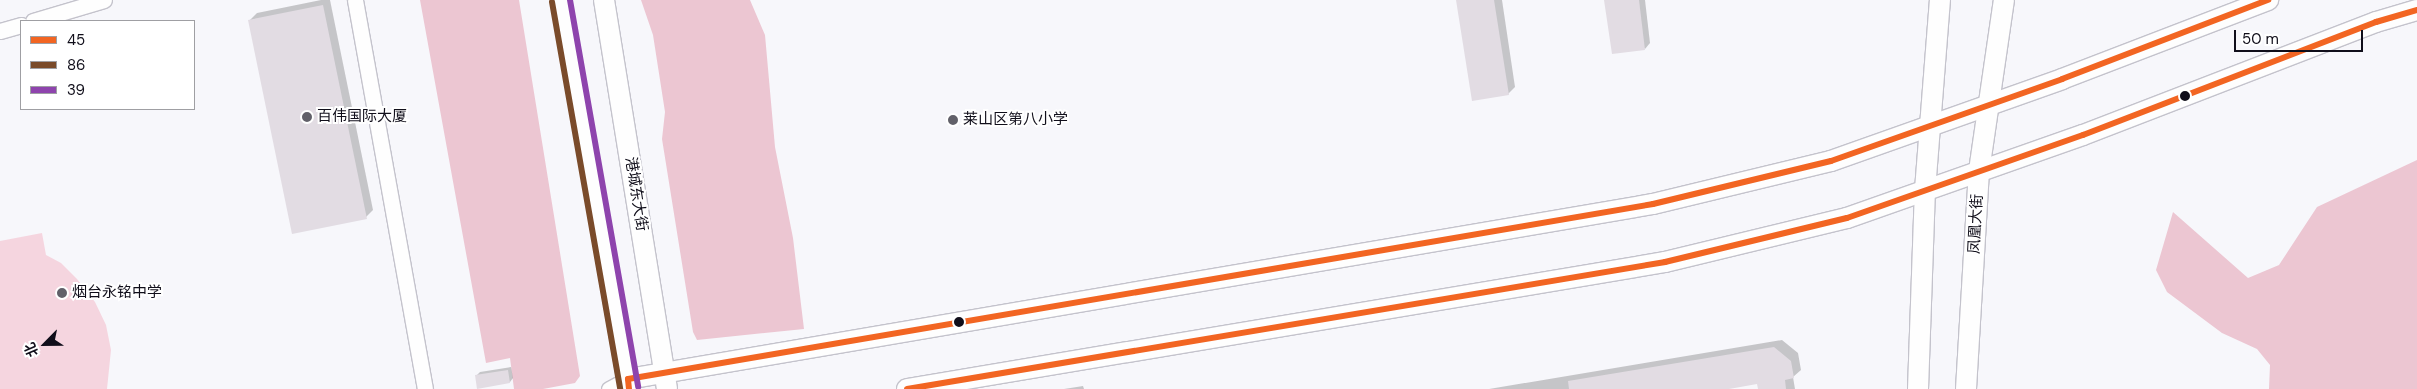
<!DOCTYPE html>
<meta charset="utf-8">
<style>
body{margin:0}
#map{position:relative;width:2417px;height:389px;overflow:hidden;background:#f7f7fb;font-family:"DM Sans","Noto Sans SC",sans-serif}
div>[style]{position:absolute}
.green>*{inset:0;background:#f5d5df}
.forest>*{inset:0;background:#ecc6d2}
.shadow>*{inset:0;background:#0003}
.building>*{inset:0;background:#e2dce3}
.roads{filter:drop-shadow(1px 0 #c4c3cc) drop-shadow(-1px 0 #c4c3cc) drop-shadow(0 1px #c4c3cc) drop-shadow(0 -1px #c4c3cc)}
.street>*{height:15px;margin:-7.5px;padding:0 7.5px;transform-origin:7.5px;border-radius:7.5px;background:#fefefe}
.secondary>*{height:20px;margin:-10px;padding:0 10px;transform-origin:10px;border-radius:10px;background:#fefefe}
.bus-1>*{height:6px;margin:-3px;padding:0 3px;transform-origin:3px;border-radius:3px;background:#f26522}
.bus-2>*{height:6px;margin:-3px;padding:0 3px;transform-origin:3px;border-radius:3px;background:#7a4b2a}
.bus-3>*{height:6px;margin:-3px;padding:0 3px;transform-origin:3px;border-radius:3px;background:#8e44ad}
.dots>*{width:14px;height:14px;translate:-50% -50%;box-sizing:border-box;border:2px solid #fff;border-radius:50%}
span{translate:-50% -50%;white-space:nowrap;text-align:center;line-height:1.15;-webkit-text-stroke:4px #fff;paint-order:stroke}
.poi-label{font-size:15px;color:#100e1a}
.left{translate:0 -50%;text-align:left}
.street-label{font-size:15px;color:#100e1a}
.legend{position:absolute;left:20px;top:20px;width:175px;height:90px;box-sizing:border-box;background:#fff;border:1px solid #9f9fa3;margin:0;padding:6px 9px;list-style:none;font-size:15px;color:#100e1a}
.legend li{display:flex;align-items:center;gap:10px;height:25px}
.legend b{width:25px;border:1px solid #9f9fa3}
.north{position:absolute;left:20px;top:319px;width:50px;height:50px;-webkit-text-stroke:4px #fff;paint-order:stroke;rotate:247deg;font-size:14px;font-weight:700;line-height:20px;text-align:center;color:#100e1a}
.north::after{content:'';display:block;margin:auto;width:18px;height:22px;background:#100e1a;clip-path:polygon(50% 0,100% 100%,50% 72%,0 100%)}
.scale{position:absolute;left:2234px;top:30px;width:129px;height:22px;box-sizing:border-box;border:2px solid #100e1a;border-top:0;padding-left:6px;font-size:15px;line-height:18px;white-space:nowrap;color:#100e1a;-webkit-text-stroke:4px #fff;paint-order:stroke}
</style>
<div id="map">
<div class="green">
<div style="clip-path:polygon(42px 233px,46px 255px,61px 263px,77px 279px,95px 302px,106px 325px,111px 350px,107px 389px,0 389px,0 241px)"></div>
</div>
<div class="forest">
<div style="clip-path:polygon(420px 0,519px 0,580px 376px,575px 383px,543px 389px,514px 389px,510px 358px,486px 363px)"></div>
<div style="clip-path:polygon(641px 0,750px 0,765px 35px,775px 147px,793px 238px,804px 329px,697px 340px,693px 332px,662px 139px,665px 112px,653px 35px)"></div>
<div style="clip-path:polygon(2417px 160px,2417px 389px,2269px 389px,2270px 365px,2257px 349px,2222px 333px,2167px 292px,2156px 270px,2173px 212px,2248px 278px,2279px 265px,2317px 207px)"></div>
</div>
<div class="shadow">
<div style="clip-path:polygon(321px 0,330px 0,373px 210px,366px 217px,250px 20px,257px 13px)"></div>
<div style="clip-path:polygon(1457px 0,1502px 0,1515px 87px,1508px 94px)"></div>
<div style="clip-path:polygon(1606px 0,1645px 0,1650px 43px,1645px 49px)"></div>
<div style="clip-path:polygon(1782px 340px,1798px 353px,1801px 370px,1793px 377px,1795px 389px,1760px 389px,1758px 383px,1721px 389px,1489px 389px)"></div>
<div style="clip-path:polygon(511px 367px,513px 378px,510px 382px,476px 376px,480px 372px)"></div>
<div style="clip-path:polygon(1083px 386px,1084px 389px,1064px 389px)"></div>
</div>
<div class="building">
<div style="clip-path:polygon(1456px 0,1494px 0,1509px 95px,1472px 101px)"></div>
<div style="clip-path:polygon(1604px 0,1639px 0,1645px 50px,1612px 54px)"></div>
<div style="clip-path:polygon(323px 5px,367px 219px,292px 234px,248px 20px)"></div>
<div style="clip-path:polygon(1774px 347px,1791px 361px,1794px 378px,1785px 380px,1786px 389px,1758px 389px,1757px 384px,1729px 389px,1569px 389px,1568px 381px)"></div>
<div style="clip-path:polygon(508px 370px,510px 383px,477px 389px,475px 375px)"></div>
</div>
<div class="roads">
<div class="street">
<div style="left:355px;top:0;width:395px;rotate:79.8deg"></div>
<div style="left:33px;top:21px;width:74px;rotate:-16.5deg"></div>
<div style="left:0;top:31px;width:22px;rotate:-16deg"></div>
<div style="left:609px;top:389px;width:21px;rotate:-28deg"></div>
</div>
<div class="secondary">
<div style="left:561px;top:0;width:395px;rotate:80.1deg"></div>
<div style="left:604px;top:0;width:394px;rotate:80.8deg"></div>
<div style="left:628px;top:379px;width:1040px;rotate:-9.69deg"></div>
<div style="left:1653px;top:204px;width:183px;rotate:-13.6deg"></div>
<div style="left:1831px;top:161px;width:245px;rotate:-19.5deg"></div>
<div style="left:2062px;top:79px;width:221px;rotate:-21deg"></div>
<div style="left:907px;top:389px;width:769px;rotate:-9.51deg"></div>
<div style="left:1665px;top:262px;width:187px;rotate:-13.6deg"></div>
<div style="left:1847px;top:218px;width:250px;rotate:-19.4deg"></div>
<div style="left:2083px;top:135px;width:314px;rotate:-21.1deg"></div>
<div style="left:2376px;top:22px;width:43px;rotate:-16.3deg"></div>
<div style="left:1918px;top:389px;width:199px;rotate:-88deg"></div>
<div style="left:1925px;top:190px;width:191px;rotate:-85.5deg"></div>
<div style="left:1966px;top:389px;width:218px;rotate:-86.6deg"></div>
<div style="left:1979px;top:171px;width:173px;rotate:-81.7deg"></div>
</div>
</div>
<div class="bus-1">
<div style="left:629px;top:389px;width:10px;rotate:-96deg"></div>
<div style="left:628px;top:379px;width:1040px;rotate:-9.69deg"></div>
<div style="left:1653px;top:204px;width:183px;rotate:-13.6deg"></div>
<div style="left:1831px;top:161px;width:245px;rotate:-19.5deg"></div>
<div style="left:2062px;top:79px;width:221px;rotate:-21deg"></div>
<div style="left:907px;top:389px;width:769px;rotate:-9.51deg"></div>
<div style="left:1665px;top:262px;width:187px;rotate:-13.6deg"></div>
<div style="left:1847px;top:218px;width:250px;rotate:-19.4deg"></div>
<div style="left:2083px;top:135px;width:314px;rotate:-21.1deg"></div>
<div style="left:2376px;top:22px;width:43px;rotate:-16.3deg"></div>
</div>
<div class="bus-2">
<div style="left:552px;top:2px;width:393px;rotate:80deg"></div>
</div>
<div class="bus-3">
<div style="left:570px;top:0;width:393px;rotate:80deg"></div>
</div>
<div class="dots">
<div style="left:2185px;top:96px;background:#100e1a"></div>
<div style="left:307px;top:117px;background:#616069"></div>
<div style="left:953px;top:120px;background:#616069"></div>
<div style="left:62px;top:293px;background:#616069"></div>
<div style="left:959px;top:322px;background:#100e1a"></div>
</div>
<div class="poi-label">
<span class="left" style="left:317px;top:117px">百伟国际大厦</span>
<span class="left" style="left:963px;top:120px">莱山区第八小学</span>
<span class="left" style="left:72px;top:293px">烟台永铭中学</span>
</div>
<div class="street-label">
<span style="left:636px;top:194px;rotate:81deg">港城东大街</span>
<span style="left:1976px;top:224px;rotate:-87deg">凤凰大街</span>
</div>
<ul class="legend">
<li><b style="height:6px;background:#f26522"></b>45</li>
<li><b style="height:6px;background:#7a4b2a"></b>86</li>
<li><b style="height:6px;background:#8e44ad"></b>39</li>
</ul>
<div class="north">北</div>
<div class="scale">50 m</div>
</div>
